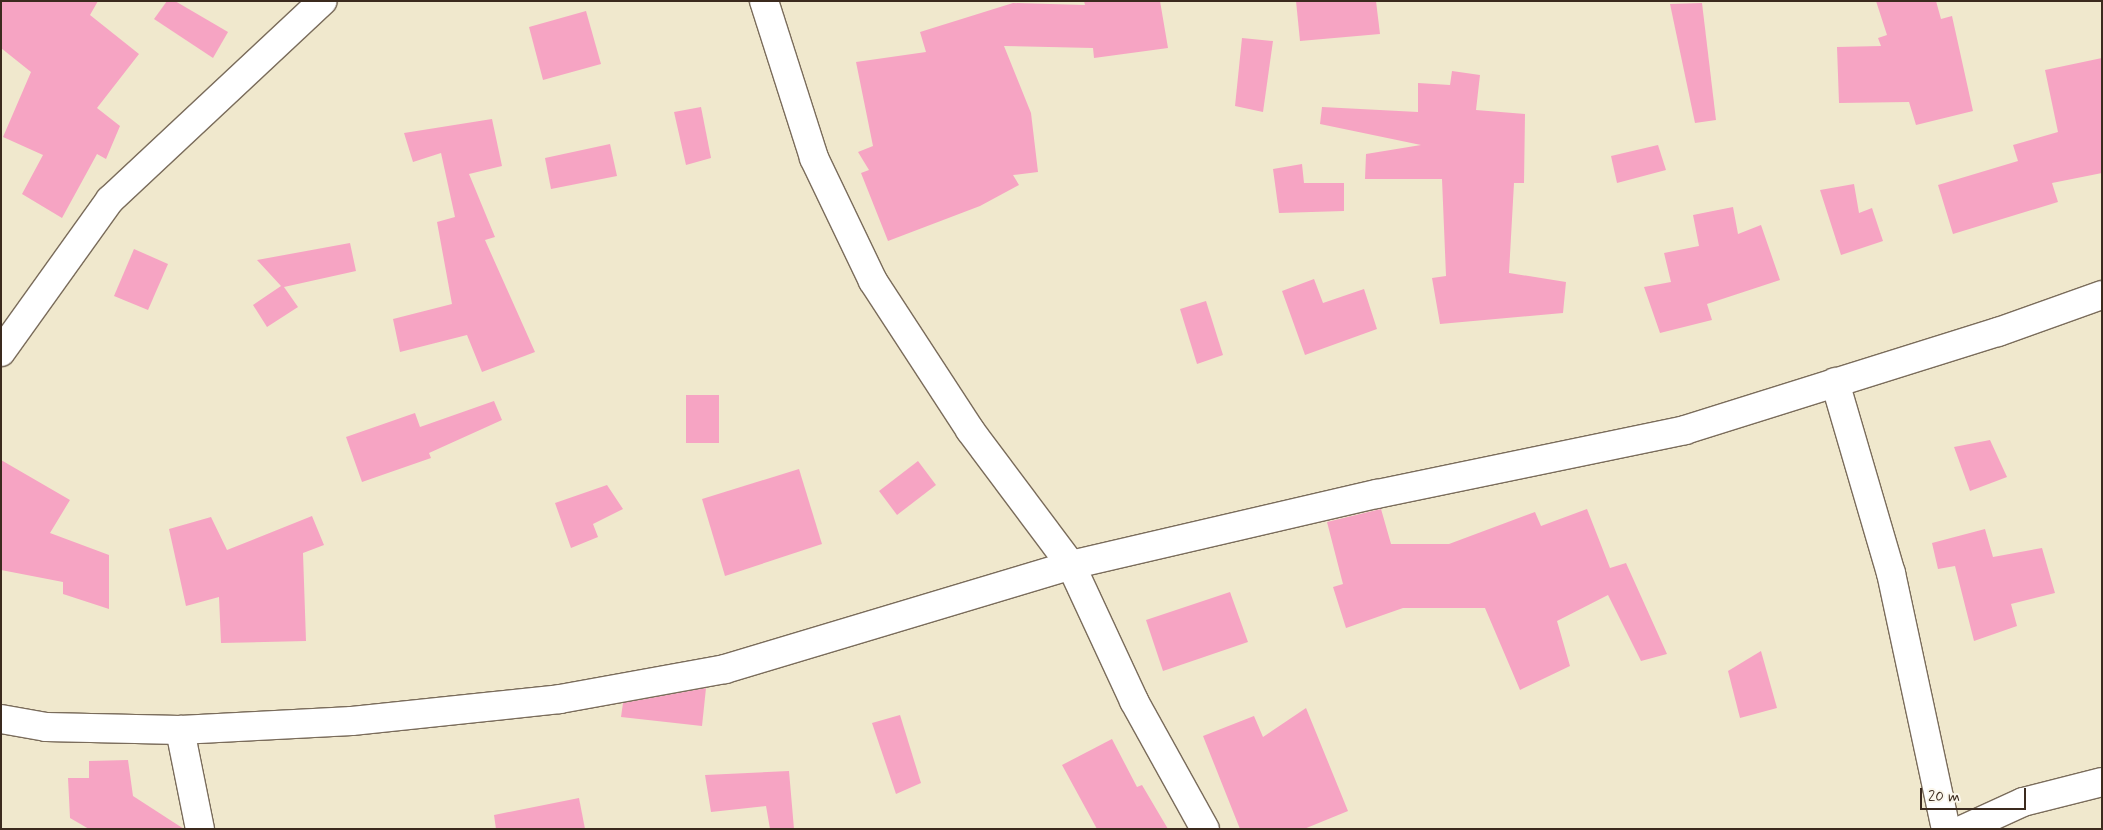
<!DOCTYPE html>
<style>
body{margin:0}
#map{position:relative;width:2103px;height:830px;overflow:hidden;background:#f0e8cd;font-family:Mynerve,sans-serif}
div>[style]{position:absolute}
.building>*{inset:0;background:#f6a4c3}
.roads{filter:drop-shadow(1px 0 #7a6c5b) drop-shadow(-1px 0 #7a6c5b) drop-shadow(0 1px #7a6c5b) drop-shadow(0 -1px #7a6c5b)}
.street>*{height:28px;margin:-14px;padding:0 14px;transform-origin:14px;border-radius:14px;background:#fff}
span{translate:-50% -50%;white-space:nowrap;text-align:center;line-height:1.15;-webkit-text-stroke:5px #fbf7ec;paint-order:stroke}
.frame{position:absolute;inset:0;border:2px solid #3b2a1e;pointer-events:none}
.scale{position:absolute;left:1920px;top:788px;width:106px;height:22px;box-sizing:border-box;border:2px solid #3b2a1e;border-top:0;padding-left:6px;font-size:15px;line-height:18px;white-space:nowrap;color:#3b2a1e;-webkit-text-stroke:4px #fbf7ec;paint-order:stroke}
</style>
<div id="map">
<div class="building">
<div style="clip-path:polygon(1px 1px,98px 1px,90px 15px,139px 54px,97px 108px,120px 126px,106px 159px,97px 154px,62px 218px,22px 194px,43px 155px,3px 137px,31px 72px,1px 48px)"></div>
<div style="clip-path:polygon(167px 1px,175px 1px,228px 32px,213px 58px,154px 19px)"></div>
<div style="clip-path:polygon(1084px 1px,1160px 1px,1168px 48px,1094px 58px,1093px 48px,1004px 46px,1031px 113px,1038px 172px,1013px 175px,1019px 185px,980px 206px,888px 241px,861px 173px,869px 170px,858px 152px,873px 146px,856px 62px,926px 52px,920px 32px,1013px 3px,1085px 5px)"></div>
<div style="clip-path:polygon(1296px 1px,1376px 1px,1380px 34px,1300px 41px)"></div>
<div style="clip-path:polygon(1876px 1px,1936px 1px,1941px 19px,1952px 16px,1973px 111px,1916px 125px,1909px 102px,1839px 103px,1837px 47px,1881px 46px,1878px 38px,1887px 35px)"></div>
<div style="clip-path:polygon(1702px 3px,1716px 120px,1695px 123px,1670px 4px)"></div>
<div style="clip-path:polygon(586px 11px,601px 64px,543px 80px,529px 27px)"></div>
<div style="clip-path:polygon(1242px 38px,1273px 41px,1263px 112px,1235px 106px)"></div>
<div style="clip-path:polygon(2102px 58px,2102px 173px,2052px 183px,2058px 202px,1953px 234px,1938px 185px,2018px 161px,2013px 145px,2058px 132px,2045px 70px)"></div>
<div style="clip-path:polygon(1452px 71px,1480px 75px,1476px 110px,1525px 114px,1524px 183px,1514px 183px,1509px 273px,1566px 282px,1563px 313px,1440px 324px,1432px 278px,1446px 276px,1442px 179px,1365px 179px,1366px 154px,1421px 145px,1320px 124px,1322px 107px,1418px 112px,1418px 83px,1450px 85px)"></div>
<div style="clip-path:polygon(701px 107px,711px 158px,686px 165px,674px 112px)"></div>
<div style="clip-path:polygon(492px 119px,502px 166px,469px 174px,495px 237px,485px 240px,535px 352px,482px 372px,467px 335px,400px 352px,393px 319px,452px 304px,437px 222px,455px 217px,441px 153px,413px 162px,404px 133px)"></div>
<div style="clip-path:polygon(610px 144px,617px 176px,551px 189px,545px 158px)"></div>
<div style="clip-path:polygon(1658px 145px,1666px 170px,1617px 183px,1611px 156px)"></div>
<div style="clip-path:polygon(1302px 164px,1304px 183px,1344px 183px,1344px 211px,1279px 213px,1273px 169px)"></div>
<div style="clip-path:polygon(1854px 184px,1859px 213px,1872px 208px,1883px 241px,1841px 255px,1820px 190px)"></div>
<div style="clip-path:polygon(1733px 207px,1738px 234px,1761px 225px,1780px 280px,1707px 304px,1712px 320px,1660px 333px,1644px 287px,1671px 282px,1664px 253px,1699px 246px,1693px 215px)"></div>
<div style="clip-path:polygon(350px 243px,356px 271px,284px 287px,298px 307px,267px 327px,253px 305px,281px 286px,257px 260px)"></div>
<div style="clip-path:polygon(134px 249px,168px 264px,148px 310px,114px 296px)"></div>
<div style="clip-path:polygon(1314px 279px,1323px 303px,1364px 289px,1377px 329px,1305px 355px,1282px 291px)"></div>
<div style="clip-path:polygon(1206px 301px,1223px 355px,1197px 364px,1180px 309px)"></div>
<div style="clip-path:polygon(686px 395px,719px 395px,719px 443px,686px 443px)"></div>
<div style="clip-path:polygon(494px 401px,502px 420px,429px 453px,431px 458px,362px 482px,346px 437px,415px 413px,420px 427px)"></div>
<div style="clip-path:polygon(1990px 440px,2007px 477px,1970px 491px,1954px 447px)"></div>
<div style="clip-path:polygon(1px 460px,70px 500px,50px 533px,109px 555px,109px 609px,63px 594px,63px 582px,1px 570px)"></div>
<div style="clip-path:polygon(918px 461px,936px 485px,897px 515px,879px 491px)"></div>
<div style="clip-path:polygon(799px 469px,822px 544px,725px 576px,702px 499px)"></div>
<div style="clip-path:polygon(607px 485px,623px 509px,593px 524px,598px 537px,571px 548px,555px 503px)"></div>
<div style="clip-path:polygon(1381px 509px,1391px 544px,1449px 544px,1535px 512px,1541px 526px,1587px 509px,1610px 568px,1626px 563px,1667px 654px,1641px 661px,1608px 595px,1557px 621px,1570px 666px,1520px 690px,1485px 608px,1403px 608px,1346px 628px,1333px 587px,1343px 584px,1327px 522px)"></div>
<div style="clip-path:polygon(312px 516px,324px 545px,303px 553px,306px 641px,221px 643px,219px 597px,186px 606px,169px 529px,211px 517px,227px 550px)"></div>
<div style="clip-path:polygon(1985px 529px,1993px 557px,2042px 548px,2055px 593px,2011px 604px,2017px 626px,1974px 641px,1955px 566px,1938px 569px,1932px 543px)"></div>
<div style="clip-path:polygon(1230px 592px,1248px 642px,1163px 671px,1146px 620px)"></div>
<div style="clip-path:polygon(1761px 651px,1777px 708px,1740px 718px,1728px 671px)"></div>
<div style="clip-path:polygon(706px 688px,702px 726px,621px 717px,623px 703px)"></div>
<div style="clip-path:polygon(1306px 708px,1348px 811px,1304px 829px,1240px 829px,1203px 736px,1254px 716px,1263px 737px)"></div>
<div style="clip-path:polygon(900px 715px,921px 783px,896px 794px,872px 723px)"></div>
<div style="clip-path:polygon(1112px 739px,1137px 787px,1142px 785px,1168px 829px,1097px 829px,1062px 765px)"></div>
<div style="clip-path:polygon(128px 760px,133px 796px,184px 829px,89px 829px,70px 818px,68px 778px,89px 778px,89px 761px)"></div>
<div style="clip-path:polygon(789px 771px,794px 829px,770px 829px,766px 806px,711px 812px,705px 775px)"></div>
<div style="clip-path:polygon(579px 798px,585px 829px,496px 829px,494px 815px)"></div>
</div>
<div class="roads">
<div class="street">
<div style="left:764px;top:1px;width:165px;rotate:72.3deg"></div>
<div style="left:814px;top:158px;width:136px;rotate:64.4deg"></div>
<div style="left:873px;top:281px;width:178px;rotate:56.9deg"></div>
<div style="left:970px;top:430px;width:169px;rotate:53.2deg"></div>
<div style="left:1071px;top:565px;width:150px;rotate:65.1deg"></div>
<div style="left:1134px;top:701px;width:146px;rotate:61deg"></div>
<div style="left:1px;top:352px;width:187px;rotate:-54.4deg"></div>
<div style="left:110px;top:200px;width:291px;rotate:-43.1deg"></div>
<div style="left:1835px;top:382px;width:199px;rotate:73.7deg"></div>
<div style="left:1891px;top:573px;width:262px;rotate:77.9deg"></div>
<div style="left:1px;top:719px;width:46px;rotate:10.1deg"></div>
<div style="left:46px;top:727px;width:134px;rotate:1.3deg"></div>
<div style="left:180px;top:730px;width:172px;rotate:-3deg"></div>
<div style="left:352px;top:721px;width:209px;rotate:-6deg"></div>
<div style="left:560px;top:699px;width:168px;rotate:-10.3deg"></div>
<div style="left:725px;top:669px;width:361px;rotate:-16.7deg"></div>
<div style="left:1071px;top:565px;width:314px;rotate:-13.1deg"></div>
<div style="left:1377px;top:494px;width:315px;rotate:-11.7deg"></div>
<div style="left:1685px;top:430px;width:328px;rotate:-17.4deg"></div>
<div style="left:1998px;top:332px;width:110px;rotate:-19.6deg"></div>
<div style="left:180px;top:730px;width:101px;rotate:78.6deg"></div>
<div style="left:1964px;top:829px;width:65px;rotate:-24.6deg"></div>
<div style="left:2023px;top:802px;width:81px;rotate:-14.2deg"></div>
</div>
</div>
<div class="frame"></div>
<div class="scale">20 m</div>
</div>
